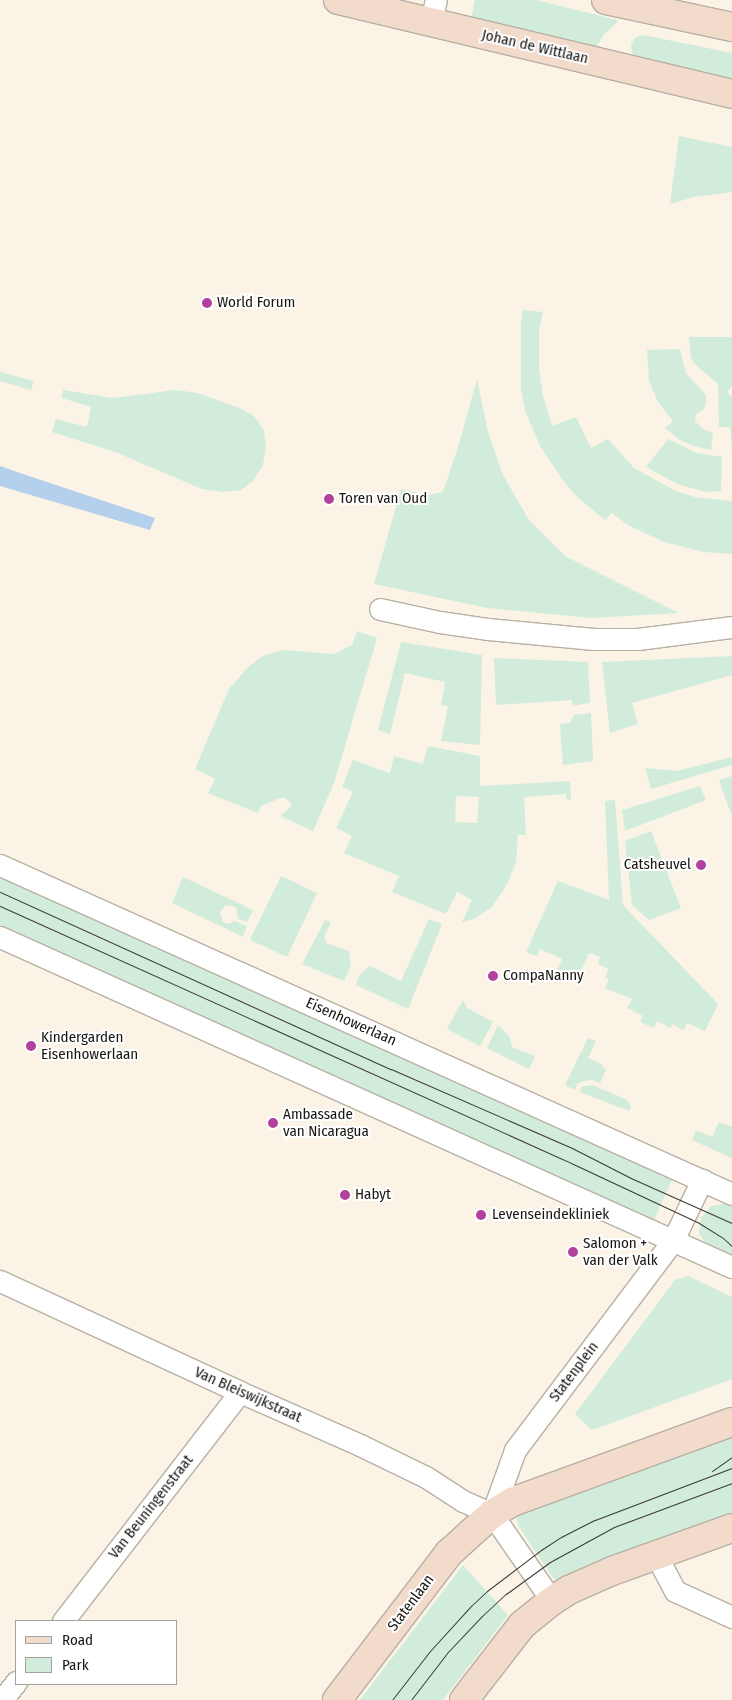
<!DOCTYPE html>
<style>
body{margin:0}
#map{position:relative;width:732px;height:1700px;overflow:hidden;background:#fbf4e6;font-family:"Fira Sans Condensed",sans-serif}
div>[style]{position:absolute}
.green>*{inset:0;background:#d1ecda}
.water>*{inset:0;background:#b5d0ec}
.roads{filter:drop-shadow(1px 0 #b7b0a3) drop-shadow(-1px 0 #b7b0a3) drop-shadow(0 1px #b7b0a3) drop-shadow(0 -1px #b7b0a3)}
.street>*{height:21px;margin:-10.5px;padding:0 10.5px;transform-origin:10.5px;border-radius:10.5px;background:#fff}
.secondary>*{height:28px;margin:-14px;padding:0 14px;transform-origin:14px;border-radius:14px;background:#f2dbcb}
.tram>*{height:1px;margin:-0.5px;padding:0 0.5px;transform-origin:0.5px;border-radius:0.5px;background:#3c3833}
.dots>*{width:14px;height:14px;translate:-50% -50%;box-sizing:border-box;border:2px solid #fff;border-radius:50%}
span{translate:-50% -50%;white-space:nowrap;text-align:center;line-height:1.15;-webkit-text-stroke:4px #fff;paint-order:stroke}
.street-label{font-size:15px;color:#191612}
.poi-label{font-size:15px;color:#191612}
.left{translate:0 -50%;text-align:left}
.right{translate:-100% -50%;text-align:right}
.legend{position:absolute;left:15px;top:1620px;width:162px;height:65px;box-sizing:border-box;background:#fff;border:1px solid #a3a2a0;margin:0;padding:6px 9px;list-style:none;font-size:15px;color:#191612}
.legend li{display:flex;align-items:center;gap:10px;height:25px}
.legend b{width:25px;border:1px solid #a3a2a0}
</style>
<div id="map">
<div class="green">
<div style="clip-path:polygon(475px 0,536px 0,617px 20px,618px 22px,605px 33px,595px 49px,471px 20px)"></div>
<div style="clip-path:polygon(643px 35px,732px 53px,732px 81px,639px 59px,632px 53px,631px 44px,636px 37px)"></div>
<div style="clip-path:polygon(679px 136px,732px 147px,732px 192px,694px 197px,670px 204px)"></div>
<div style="clip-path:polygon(523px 310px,543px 312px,539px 331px,539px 368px,543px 396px,552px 426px,576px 417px,591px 448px,608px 439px,634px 468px,676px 491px,695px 497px,732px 501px,732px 554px,704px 552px,664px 542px,628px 525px,612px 513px,605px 520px,576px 496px,562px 479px,540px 446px,525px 410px,521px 388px,521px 325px)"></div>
<div style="clip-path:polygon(689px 337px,732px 337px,732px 386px,727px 392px,732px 397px,732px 450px,730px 427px,719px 427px,718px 384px,696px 365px,691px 358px)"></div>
<div style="clip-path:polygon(680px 349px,686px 373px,706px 395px,706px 403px,704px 409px,696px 414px,695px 421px,703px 429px,713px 433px,711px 450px,697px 447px,680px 440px,665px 428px,673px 421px,658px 402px,649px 381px,647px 350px)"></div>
<div style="clip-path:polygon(0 372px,34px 381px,31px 390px,0 381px)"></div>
<div style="clip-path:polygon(477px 379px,488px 432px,503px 475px,529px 520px,565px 556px,679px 613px,591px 618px,487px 608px,374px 584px,401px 489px,427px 495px,443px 492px,459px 444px)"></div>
<div style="clip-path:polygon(63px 390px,113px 398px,175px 390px,198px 393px,220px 401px,240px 408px,255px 417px,264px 431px,266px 446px,263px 465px,253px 481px,241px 490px,223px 492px,202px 489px,115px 452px,52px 432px,56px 419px,87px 427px,91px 407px,62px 398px)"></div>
<div style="clip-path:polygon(668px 439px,697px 453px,722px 457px,721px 491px,705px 492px,677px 484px,646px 467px)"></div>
<div style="clip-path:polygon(357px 631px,377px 638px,334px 783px,313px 831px,280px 816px,291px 807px,291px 803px,283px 797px,261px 806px,258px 813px,208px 793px,215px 779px,195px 769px,229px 689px,248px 667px,263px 656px,283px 650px,335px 654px,352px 645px)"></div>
<div style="clip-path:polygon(401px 642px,482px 655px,480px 745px,441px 741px,448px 706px,441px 705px,445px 682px,405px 673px,390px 734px,378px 730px)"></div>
<div style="clip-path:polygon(732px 656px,732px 675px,632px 703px,638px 724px,610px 733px,602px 662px)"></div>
<div style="clip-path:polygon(494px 658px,588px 662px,590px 703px,573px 706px,572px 700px,496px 705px)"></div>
<div style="clip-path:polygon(591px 713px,593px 761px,563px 765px,560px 724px,570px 723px,574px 715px)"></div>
<div style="clip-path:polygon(evenodd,428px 746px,480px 756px,480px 786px,570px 781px,571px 800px,567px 800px,566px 794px,524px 797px,526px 835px,518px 835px,516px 863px,507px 884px,492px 907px,474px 919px,462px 922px,472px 900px,457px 892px,446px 914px,392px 892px,399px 876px,344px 853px,352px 836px,336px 828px,353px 792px,342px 787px,353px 760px,390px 773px,394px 756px,423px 764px,428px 746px,456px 796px,479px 797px,477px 823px,455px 822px,456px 796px)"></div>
<div style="clip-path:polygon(732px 757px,732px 765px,651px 789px,645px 768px,677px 771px)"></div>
<div style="clip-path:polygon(732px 776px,732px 813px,731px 814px,719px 780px)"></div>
<div style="clip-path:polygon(700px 786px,706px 800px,625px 831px,622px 810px)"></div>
<div style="clip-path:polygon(615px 800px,623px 905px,718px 1004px,705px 1031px,687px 1023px,684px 1030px,672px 1024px,671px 1028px,657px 1021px,654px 1028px,640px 1022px,643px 1016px,627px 1008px,632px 999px,605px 988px,609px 979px,605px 977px,609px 969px,598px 964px,600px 957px,589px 953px,576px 981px,557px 971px,562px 959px,540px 949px,537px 956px,526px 952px,558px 881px,609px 900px,605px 801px)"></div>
<div style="clip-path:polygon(651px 831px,681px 908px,649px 920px,632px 905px,625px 841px)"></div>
<div style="clip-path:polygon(0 872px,673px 1178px,653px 1222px,0 926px)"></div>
<div style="clip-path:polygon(281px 876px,317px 893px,287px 957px,250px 940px)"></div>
<div style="clip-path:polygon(183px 877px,253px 910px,247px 922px,238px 919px,236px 908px,230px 905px,225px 906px,220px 912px,223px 922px,227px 924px,235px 921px,247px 926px,243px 937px,172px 903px)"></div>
<div style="clip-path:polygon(429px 919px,442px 924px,408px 1009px,356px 985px,359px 975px,370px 966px,401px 981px)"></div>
<div style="clip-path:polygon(325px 920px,331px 922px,324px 937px,326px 943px,349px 951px,351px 966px,344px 981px,302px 964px)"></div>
<div style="clip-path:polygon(463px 1000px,467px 1008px,493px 1022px,480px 1046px,447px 1029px)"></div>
<div style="clip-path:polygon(498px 1025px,510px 1037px,512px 1047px,535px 1056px,529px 1069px,487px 1048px)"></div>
<div style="clip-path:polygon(588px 1038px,596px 1041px,588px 1058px,601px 1064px,606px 1070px,600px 1083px,592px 1080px,583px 1081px,577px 1084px,575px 1090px,565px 1085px)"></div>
<div style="clip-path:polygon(593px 1085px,627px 1100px,631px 1107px,629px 1111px,580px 1092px,581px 1087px)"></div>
<div style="clip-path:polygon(719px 1122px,732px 1127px,732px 1158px,692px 1140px,696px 1130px,712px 1137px)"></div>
<div style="clip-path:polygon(730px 1203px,732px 1204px,732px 1255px,705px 1243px,699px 1233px,701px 1218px,711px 1206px)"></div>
<div style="clip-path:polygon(688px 1276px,732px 1297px,732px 1379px,592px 1430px,575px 1414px,675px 1280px)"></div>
<div style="clip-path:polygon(732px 1429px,732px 1518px,559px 1582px,553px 1578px,519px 1527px,516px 1518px,517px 1512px)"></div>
<div style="clip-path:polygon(463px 1565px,508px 1615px,443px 1700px,360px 1700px)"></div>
</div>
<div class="water">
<div style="clip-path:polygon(0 466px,26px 475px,155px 518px,150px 530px,0 486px)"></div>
</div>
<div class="roads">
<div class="street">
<div style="left:431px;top:21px;width:22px;rotate:-77deg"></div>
<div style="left:380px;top:609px;width:61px;rotate:12.2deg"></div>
<div style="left:440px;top:622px;width:49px;rotate:8.3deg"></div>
<div style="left:488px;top:629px;width:106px;rotate:5.4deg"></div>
<div style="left:594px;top:639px;width:44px"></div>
<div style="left:638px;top:639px;width:95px;rotate:-7.3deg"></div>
<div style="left:0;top:865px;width:803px;rotate:24.2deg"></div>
<div style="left:0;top:937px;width:803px;rotate:24.27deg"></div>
<div style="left:0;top:1281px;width:264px;rotate:24.8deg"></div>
<div style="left:240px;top:1392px;width:131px;rotate:23.8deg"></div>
<div style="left:360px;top:1445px;width:73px;rotate:25.9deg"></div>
<div style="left:426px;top:1477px;width:44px;rotate:33deg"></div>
<div style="left:463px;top:1501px;width:32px;rotate:24deg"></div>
<div style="left:492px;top:1514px;width:68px;rotate:-70.2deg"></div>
<div style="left:515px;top:1450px;width:263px;rotate:-53deg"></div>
<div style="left:673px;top:1240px;width:67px;rotate:-64.2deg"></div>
<div style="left:492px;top:1514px;width:106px;rotate:55.4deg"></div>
<div style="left:656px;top:1555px;width:41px;rotate:62.2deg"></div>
<div style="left:675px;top:1591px;width:63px;rotate:24.5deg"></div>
<div style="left:63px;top:1621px;width:289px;rotate:-52.3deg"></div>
<div style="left:2px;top:1700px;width:23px;rotate:-52deg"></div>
</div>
<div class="secondary">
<div style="left:338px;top:0;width:405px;rotate:13.4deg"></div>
<div style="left:606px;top:0;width:129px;rotate:12.1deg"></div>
<div style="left:337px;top:1700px;width:185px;rotate:-52.7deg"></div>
<div style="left:449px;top:1553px;width:58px;rotate:-42.2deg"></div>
<div style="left:492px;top:1514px;width:23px;rotate:-31deg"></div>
<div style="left:512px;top:1502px;width:234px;rotate:-20deg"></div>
<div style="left:464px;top:1700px;width:95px;rotate:-52.3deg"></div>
<div style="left:522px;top:1625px;width:38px;rotate:-39deg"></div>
<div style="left:552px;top:1601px;width:20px;rotate:-33deg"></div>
<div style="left:569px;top:1590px;width:47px;rotate:-23.8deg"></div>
<div style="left:612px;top:1571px;width:127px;rotate:-19.7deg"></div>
</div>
</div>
<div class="tram">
<div style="left:0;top:892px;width:429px;rotate:24.4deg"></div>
<div style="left:391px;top:1069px;width:200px;rotate:23.6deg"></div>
<div style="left:574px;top:1149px;width:66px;rotate:27deg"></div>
<div style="left:633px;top:1179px;width:108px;rotate:24deg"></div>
<div style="left:0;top:906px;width:626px;rotate:24.23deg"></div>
<div style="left:571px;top:1163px;width:141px;rotate:25.1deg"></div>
<div style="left:699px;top:1223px;width:28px;rotate:32deg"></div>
<div style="left:723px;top:1238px;width:12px;rotate:42deg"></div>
<div style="left:712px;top:1471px;width:24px;rotate:-35deg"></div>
<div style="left:392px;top:1700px;width:62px;rotate:-52.2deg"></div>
<div style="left:430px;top:1651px;width:61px;rotate:-47.7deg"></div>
<div style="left:471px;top:1606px;width:22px;rotate:-43deg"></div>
<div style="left:487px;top:1591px;width:68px;rotate:-37.2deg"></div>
<div style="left:541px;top:1550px;width:24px;rotate:-33deg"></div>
<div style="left:561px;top:1537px;width:38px;rotate:-27deg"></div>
<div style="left:595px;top:1520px;width:147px;rotate:-20.8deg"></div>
<div style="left:411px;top:1700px;width:59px;rotate:-52.5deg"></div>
<div style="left:447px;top:1653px;width:51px;rotate:-46.6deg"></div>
<div style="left:482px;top:1616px;width:33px;rotate:-43deg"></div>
<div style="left:506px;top:1594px;width:54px;rotate:-36deg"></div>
<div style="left:550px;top:1562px;width:73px;rotate:-28.7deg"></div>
<div style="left:614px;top:1527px;width:126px;rotate:-20.4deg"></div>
</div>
<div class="dots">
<div style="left:207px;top:303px;background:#b2419d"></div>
<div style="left:329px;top:499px;background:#b2419d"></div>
<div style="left:701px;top:865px;background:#b2419d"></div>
<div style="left:493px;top:976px;background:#b2419d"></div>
<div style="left:31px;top:1046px;background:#b2419d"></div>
<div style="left:273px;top:1123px;background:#b2419d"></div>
<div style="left:345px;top:1195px;background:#b2419d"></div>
<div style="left:481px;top:1215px;background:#b2419d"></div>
<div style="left:573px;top:1252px;background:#b2419d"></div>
</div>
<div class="street-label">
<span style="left:535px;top:47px;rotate:13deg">Johan de Wittlaan</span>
<span style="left:351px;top:1022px;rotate:24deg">Eisenhowerlaan</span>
<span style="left:574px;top:1372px;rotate:-53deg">Statenplein</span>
<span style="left:248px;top:1395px;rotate:24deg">Van Bleiswijkstraat</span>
<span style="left:151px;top:1507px;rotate:-52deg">Van Beuningenstraat</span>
<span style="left:411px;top:1603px;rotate:-53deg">Statenlaan</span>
</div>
<div class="poi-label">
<span class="left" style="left:217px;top:303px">World Forum</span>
<span class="left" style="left:339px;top:499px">Toren van Oud</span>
<span class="right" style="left:691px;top:865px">Catsheuvel</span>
<span class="left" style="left:503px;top:976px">CompaNanny</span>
<span class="left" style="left:41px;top:1046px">Kindergarden<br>Eisenhowerlaan</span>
<span class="left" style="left:283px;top:1123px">Ambassade<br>van Nicaragua</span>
<span class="left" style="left:355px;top:1195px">Habyt</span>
<span class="left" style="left:492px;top:1215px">Levenseindekliniek</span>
<span class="left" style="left:583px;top:1252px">Salomon +<br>van der Valk</span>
</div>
<ul class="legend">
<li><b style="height:6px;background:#f2dbcb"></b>Road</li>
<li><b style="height:14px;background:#d1ecda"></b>Park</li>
</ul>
</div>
